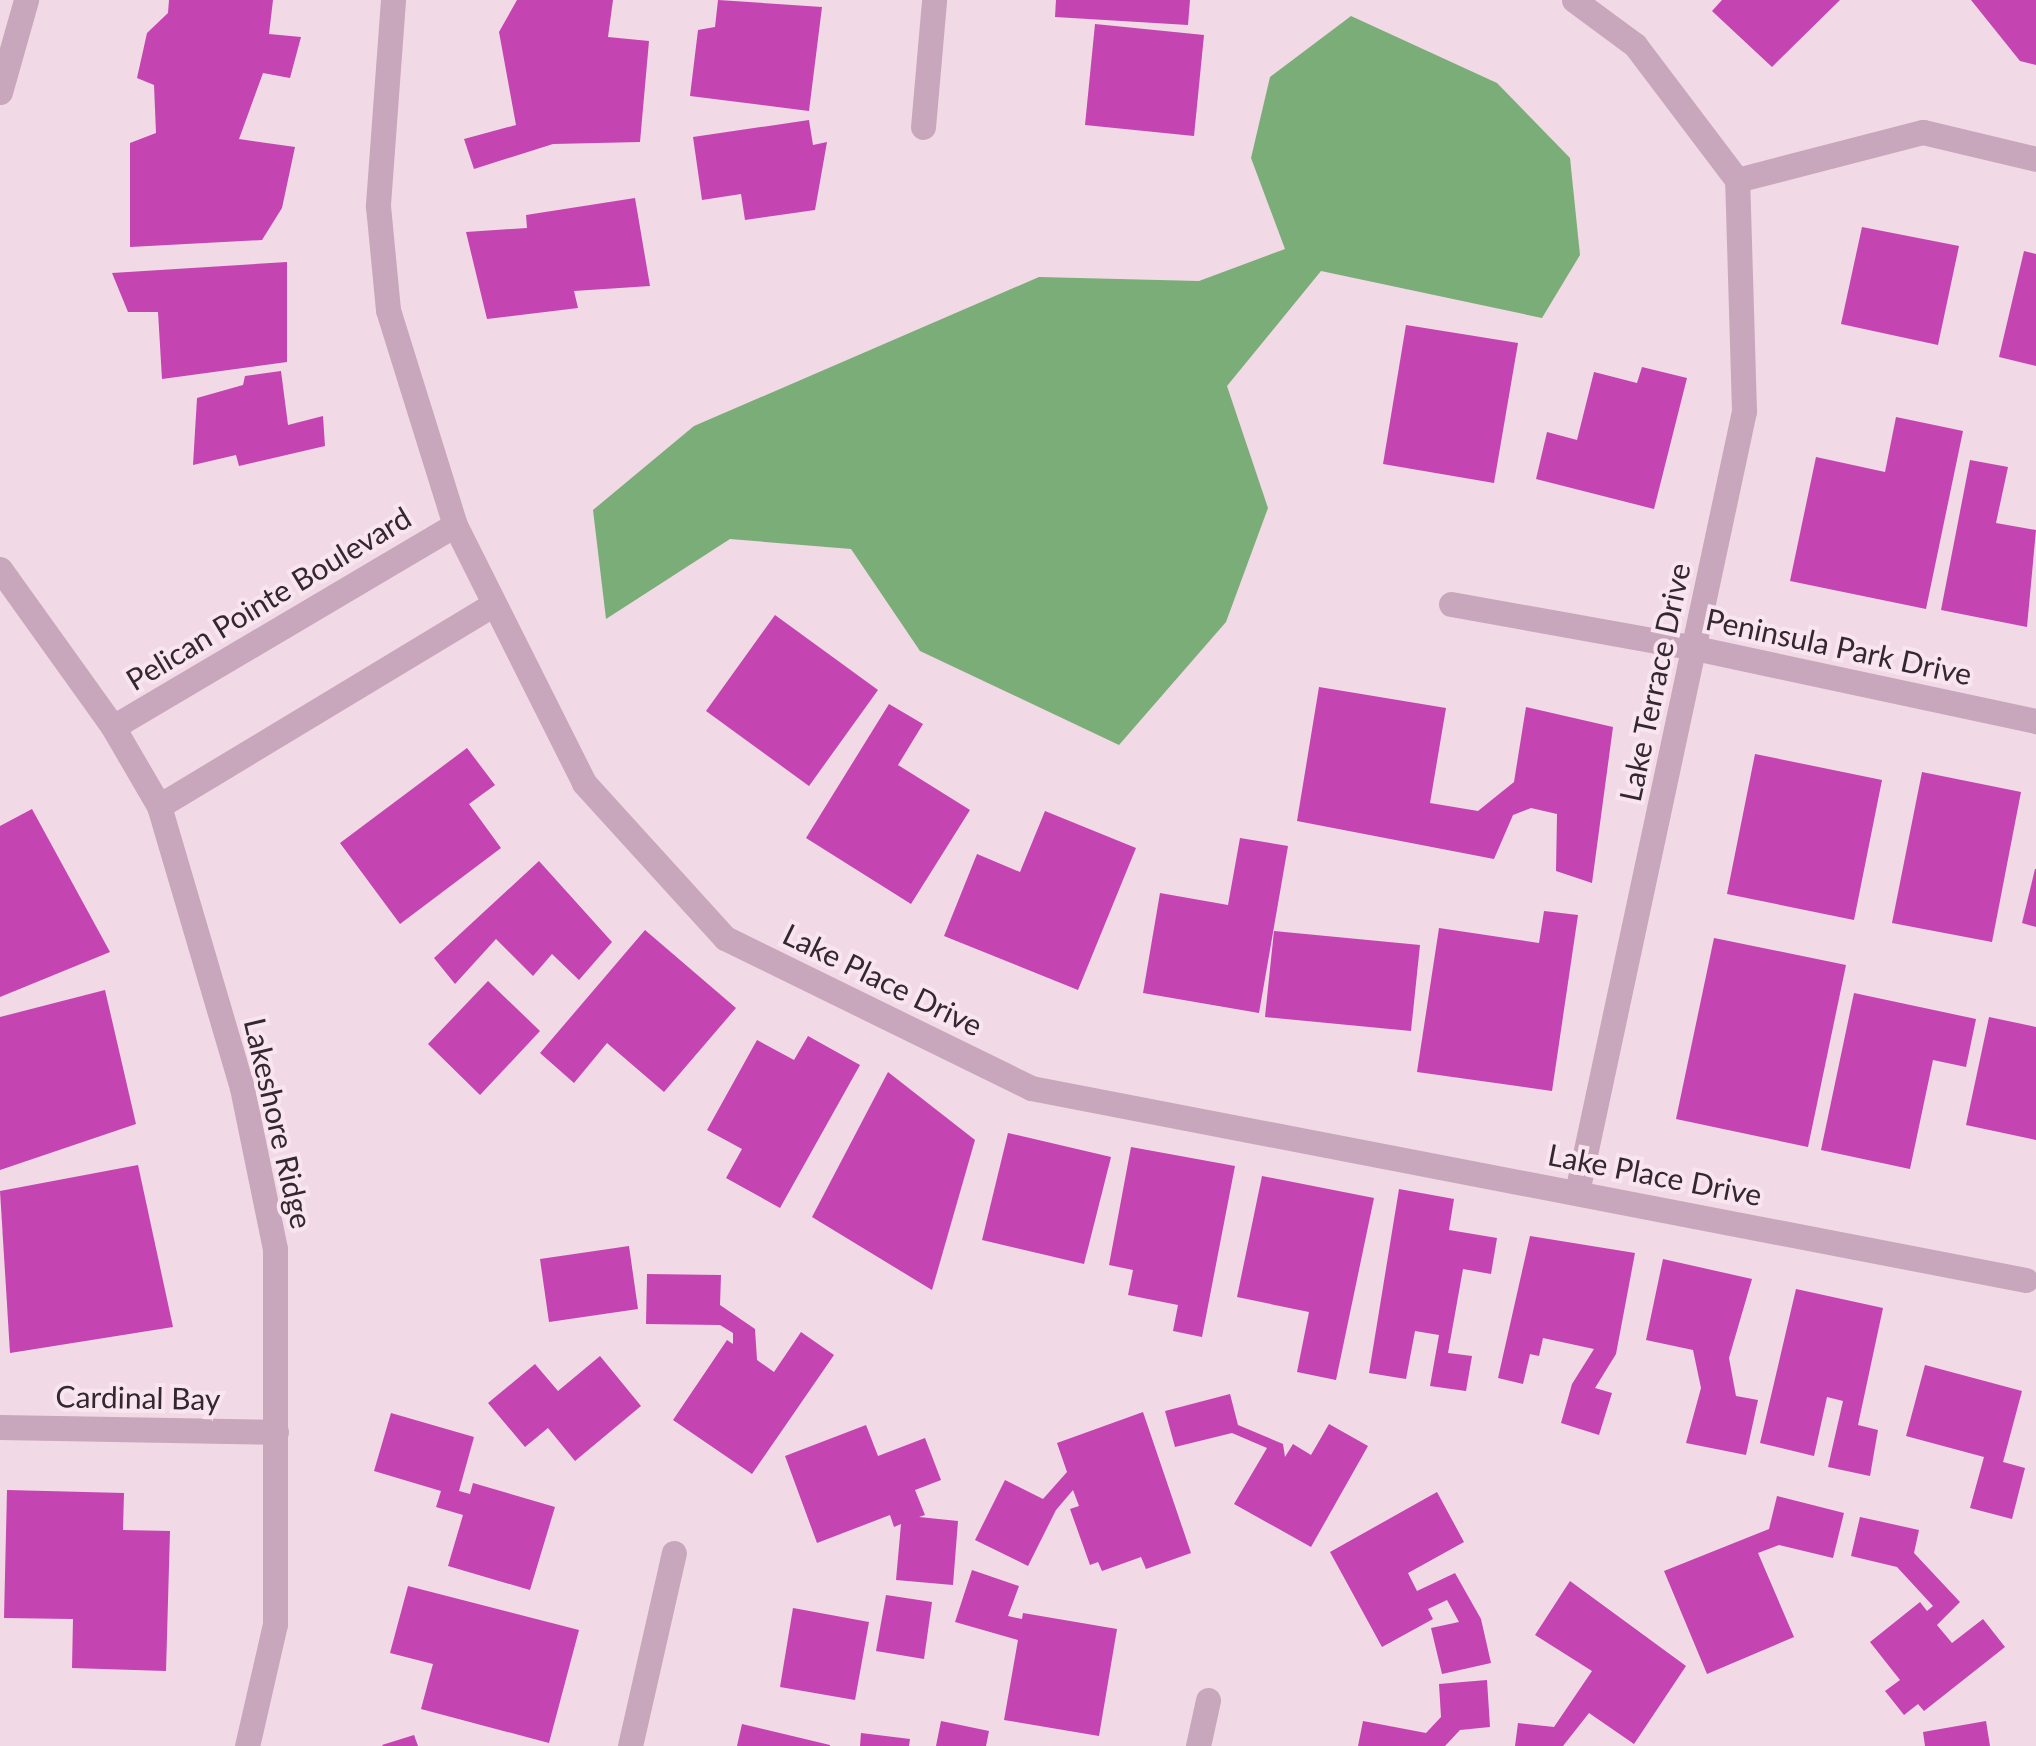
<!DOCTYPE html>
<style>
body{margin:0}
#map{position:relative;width:2036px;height:1746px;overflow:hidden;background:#f1d9e6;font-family:Lato,sans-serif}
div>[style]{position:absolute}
.water>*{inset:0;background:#7bad79}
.building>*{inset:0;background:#c444b1}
.minor>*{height:25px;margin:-12.5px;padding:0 12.5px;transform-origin:12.5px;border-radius:12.5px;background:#c8a6bc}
span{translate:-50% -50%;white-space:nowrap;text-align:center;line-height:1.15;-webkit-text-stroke:8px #f9e5f0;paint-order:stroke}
.street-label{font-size:30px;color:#342731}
</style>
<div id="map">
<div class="water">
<div style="clip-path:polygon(1351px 16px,1497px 83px,1570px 158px,1580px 255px,1542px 318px,1321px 271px,1227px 386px,1268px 508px,1226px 622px,1119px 745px,920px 651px,851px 549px,730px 539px,606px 619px,593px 510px,694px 426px,1039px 277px,1199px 281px,1285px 249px,1251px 158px,1270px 77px)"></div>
</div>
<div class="building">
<div style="clip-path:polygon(169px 0,273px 0,269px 34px,301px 37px,290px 78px,263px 73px,239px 139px,295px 147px,282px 208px,262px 240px,130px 247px,130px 143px,156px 133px,154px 85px,137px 78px,147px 33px,168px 13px)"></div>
<div style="clip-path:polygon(517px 0,613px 0,608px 37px,649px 41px,640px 142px,553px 144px,474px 169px,464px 139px,516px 125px,499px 32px)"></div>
<div style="clip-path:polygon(718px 0,822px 7px,809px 111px,690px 96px,698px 30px,715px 27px)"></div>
<div style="clip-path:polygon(1056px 0,1190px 0,1188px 25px,1055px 17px)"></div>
<div style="clip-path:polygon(1722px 0,1840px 0,1772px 67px,1712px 11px)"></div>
<div style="clip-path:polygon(1971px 0,2036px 0,2036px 65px,2020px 61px)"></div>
<div style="clip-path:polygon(1095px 24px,1204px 35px,1194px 136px,1085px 125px)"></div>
<div style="clip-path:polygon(809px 120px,813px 145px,827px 142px,815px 210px,745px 220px,741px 194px,702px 200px,693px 137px)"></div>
<div style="clip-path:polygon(635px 198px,650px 286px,574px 291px,578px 308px,487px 319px,466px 232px,527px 228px,526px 215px)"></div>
<div style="clip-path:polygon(1862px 227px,1959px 246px,1938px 345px,1841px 324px)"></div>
<div style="clip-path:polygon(2024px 251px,2036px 254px,2036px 366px,1999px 357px)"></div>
<div style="clip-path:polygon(287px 262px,287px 362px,162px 379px,158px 312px,128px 312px,112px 273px)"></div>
<div style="clip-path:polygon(1406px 325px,1518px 343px,1494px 483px,1383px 464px)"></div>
<div style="clip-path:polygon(1642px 367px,1687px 378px,1654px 509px,1536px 479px,1547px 432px,1577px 440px,1594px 372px,1637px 383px)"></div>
<div style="clip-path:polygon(281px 371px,288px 425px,323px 416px,325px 446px,239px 466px,236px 455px,193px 465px,197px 398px,243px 385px,245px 376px)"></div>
<div style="clip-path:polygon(1896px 417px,1963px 431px,1926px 609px,1790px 581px,1816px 457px,1885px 472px)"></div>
<div style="clip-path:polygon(1970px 460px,2008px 467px,1996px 523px,2036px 530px,2027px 627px,1941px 610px)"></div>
<div style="clip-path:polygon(775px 615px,878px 690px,809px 786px,706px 711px)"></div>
<div style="clip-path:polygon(1319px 687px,1446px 708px,1430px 803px,1478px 811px,1514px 782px,1526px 707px,1613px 727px,1592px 883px,1556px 871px,1557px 814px,1531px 808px,1513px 815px,1494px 859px,1297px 821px)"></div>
<div style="clip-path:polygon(889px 704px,923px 724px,898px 765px,970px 810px,911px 904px,806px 838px)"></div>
<div style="clip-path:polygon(467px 748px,495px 785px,469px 804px,501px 848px,400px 924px,340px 843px)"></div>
<div style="clip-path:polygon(1755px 754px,1882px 780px,1854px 920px,1727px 894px)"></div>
<div style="clip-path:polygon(1922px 772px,2021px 792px,1992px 942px,1892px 923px)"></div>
<div style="clip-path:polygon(32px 809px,110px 952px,0 997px,0 826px)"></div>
<div style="clip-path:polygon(1045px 811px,1136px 848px,1078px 990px,944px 936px,977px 854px,1020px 872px)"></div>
<div style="clip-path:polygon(1240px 838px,1288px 846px,1259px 1013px,1143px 993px,1160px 893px,1228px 905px)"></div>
<div style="clip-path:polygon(539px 861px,612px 942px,579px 980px,552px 954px,533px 976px,496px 939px,455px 984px,434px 958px)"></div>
<div style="clip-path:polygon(2035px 869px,2036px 869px,2036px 927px,2022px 923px)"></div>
<div style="clip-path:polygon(1544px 911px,1578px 915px,1552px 1091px,1417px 1072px,1439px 928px,1539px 943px)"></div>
<div style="clip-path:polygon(645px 930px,736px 1008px,664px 1092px,607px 1043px,574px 1083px,540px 1053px)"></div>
<div style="clip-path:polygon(1274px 931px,1420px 945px,1411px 1031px,1265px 1017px)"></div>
<div style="clip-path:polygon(1714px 938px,1846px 965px,1808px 1147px,1676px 1119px)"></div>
<div style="clip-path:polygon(488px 981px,540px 1031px,480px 1095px,428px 1044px)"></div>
<div style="clip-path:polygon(105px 990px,136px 1124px,0 1170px,0 1017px)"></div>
<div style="clip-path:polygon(1854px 993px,1976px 1019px,1966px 1067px,1933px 1060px,1910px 1169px,1821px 1150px)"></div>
<div style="clip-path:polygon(1989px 1017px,2036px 1027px,2036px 1140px,1966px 1125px)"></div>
<div style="clip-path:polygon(808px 1036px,860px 1065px,780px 1208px,726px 1178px,742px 1149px,707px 1130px,757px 1040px,794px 1060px)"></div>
<div style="clip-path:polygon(888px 1072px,975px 1140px,932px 1290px,812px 1217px)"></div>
<div style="clip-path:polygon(1008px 1133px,1111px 1157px,1084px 1264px,982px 1240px)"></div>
<div style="clip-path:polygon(1131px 1147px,1235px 1166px,1202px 1337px,1173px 1331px,1178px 1305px,1128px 1295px,1133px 1270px,1109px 1265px)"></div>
<div style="clip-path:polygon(138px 1165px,173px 1327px,10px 1353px,0 1191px)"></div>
<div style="clip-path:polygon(1262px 1176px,1374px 1198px,1336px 1380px,1297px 1372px,1309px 1312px,1237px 1297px)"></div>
<div style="clip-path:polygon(1399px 1189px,1454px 1199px,1449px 1230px,1497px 1238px,1491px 1274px,1463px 1269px,1448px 1353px,1472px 1356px,1466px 1391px,1430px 1386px,1439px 1335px,1415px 1331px,1406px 1379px,1369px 1373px)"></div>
<div style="clip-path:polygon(1530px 1236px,1635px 1253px,1616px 1354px,1595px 1388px,1612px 1393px,1599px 1435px,1561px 1423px,1572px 1384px,1594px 1349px,1543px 1338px,1539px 1356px,1530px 1354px,1523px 1384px,1498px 1378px)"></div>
<div style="clip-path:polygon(629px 1246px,638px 1309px,549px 1322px,540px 1259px)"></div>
<div style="clip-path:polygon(1663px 1259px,1752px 1279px,1729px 1358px,1736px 1396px,1758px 1400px,1746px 1455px,1686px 1443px,1701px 1388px,1693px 1350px,1646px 1340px)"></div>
<div style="clip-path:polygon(647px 1274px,721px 1275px,720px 1305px,755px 1329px,757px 1360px,774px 1372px,801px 1332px,834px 1355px,752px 1474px,673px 1420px,727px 1340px,733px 1344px,733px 1333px,720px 1325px,646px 1324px)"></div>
<div style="clip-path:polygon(1796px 1289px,1883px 1308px,1858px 1425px,1878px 1430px,1870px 1476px,1828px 1467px,1843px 1401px,1827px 1397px,1814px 1456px,1760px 1443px)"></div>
<div style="clip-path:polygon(600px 1356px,641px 1406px,575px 1461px,548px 1428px,525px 1447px,488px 1403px,535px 1364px,558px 1391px)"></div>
<div style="clip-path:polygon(1925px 1365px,2022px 1391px,2003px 1462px,2025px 1468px,2012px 1519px,1970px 1508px,1984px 1457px,1906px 1436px)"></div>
<div style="clip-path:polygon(1230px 1394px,1238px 1425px,1283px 1444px,1285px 1457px,1293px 1444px,1311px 1455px,1329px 1424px,1368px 1446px,1311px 1547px,1234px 1504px,1267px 1448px,1232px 1433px,1175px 1447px,1165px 1411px)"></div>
<div style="clip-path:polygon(1143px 1412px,1191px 1553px,1146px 1569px,1141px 1557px,1102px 1571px,1098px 1562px,1090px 1565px,1070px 1509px,1079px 1506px,1073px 1490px,1056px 1510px,1028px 1566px,975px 1540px,1005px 1480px,1043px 1499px,1067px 1472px,1057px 1443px)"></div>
<div style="clip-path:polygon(391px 1413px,474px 1437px,459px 1491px,470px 1494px,473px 1483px,555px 1507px,530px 1590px,448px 1566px,463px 1515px,436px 1507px,441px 1491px,374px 1471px)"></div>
<div style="clip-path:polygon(866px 1425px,878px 1456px,925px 1438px,941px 1480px,915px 1490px,925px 1515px,919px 1517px,958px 1521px,953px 1585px,896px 1580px,901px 1524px,894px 1527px,890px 1515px,817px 1543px,785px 1456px)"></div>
<div style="clip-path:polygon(7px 1490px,124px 1493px,123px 1530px,170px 1531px,166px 1671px,72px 1668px,73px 1619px,4px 1618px)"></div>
<div style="clip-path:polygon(1437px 1492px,1464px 1542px,1408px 1573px,1417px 1591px,1455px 1573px,1481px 1619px,1491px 1663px,1442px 1674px,1431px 1628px,1459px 1622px,1447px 1600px,1428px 1609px,1433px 1619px,1382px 1647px,1330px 1552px)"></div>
<div style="clip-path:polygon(1777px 1496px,1844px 1513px,1833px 1558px,1779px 1545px,1758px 1553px,1794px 1637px,1707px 1674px,1664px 1571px,1769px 1529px)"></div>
<div style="clip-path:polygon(1860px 1517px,1919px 1530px,1914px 1553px,1960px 1602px,1937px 1625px,1952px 1643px,1983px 1619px,2005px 1647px,1924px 1711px,1918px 1704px,1904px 1715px,1885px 1691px,1900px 1680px,1870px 1642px,1920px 1602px,1927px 1611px,1933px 1606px,1897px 1567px,1851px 1556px)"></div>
<div style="clip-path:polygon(972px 1570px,1019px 1586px,1008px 1616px,1022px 1619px,1023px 1613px,1117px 1629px,1099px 1736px,1004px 1720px,1018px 1640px,955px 1622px)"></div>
<div style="clip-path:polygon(1570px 1581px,1686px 1666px,1634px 1744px,1589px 1713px,1563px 1746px,1515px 1746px,1518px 1723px,1554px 1727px,1592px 1671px,1535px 1635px)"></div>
<div style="clip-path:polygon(408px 1586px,579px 1630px,549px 1743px,421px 1709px,433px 1664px,390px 1653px)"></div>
<div style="clip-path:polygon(886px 1595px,932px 1602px,924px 1659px,876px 1651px)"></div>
<div style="clip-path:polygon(793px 1608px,869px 1622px,855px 1700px,780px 1687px)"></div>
<div style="clip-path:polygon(1487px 1680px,1490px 1727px,1460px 1730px,1445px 1746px,1358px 1746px,1363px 1721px,1426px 1733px,1441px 1717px,1439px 1684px)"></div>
<div style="clip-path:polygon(941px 1721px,989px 1731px,986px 1746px,936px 1746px)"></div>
<div style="clip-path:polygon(1986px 1721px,1990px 1746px,1925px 1746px,1923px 1732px)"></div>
<div style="clip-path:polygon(742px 1724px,830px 1745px,830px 1746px,737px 1746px)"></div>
<div style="clip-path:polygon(861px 1733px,910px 1739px,909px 1746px,860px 1746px)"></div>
<div style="clip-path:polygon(414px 1735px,418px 1746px,383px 1746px,382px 1745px)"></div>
</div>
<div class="minor">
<div style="left:393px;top:0;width:207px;rotate:94.2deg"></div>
<div style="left:378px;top:206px;width:104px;rotate:84.5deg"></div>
<div style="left:388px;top:310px;width:225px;rotate:72.7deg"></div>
<div style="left:455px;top:525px;width:288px;rotate:63.4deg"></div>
<div style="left:584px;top:783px;width:210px;rotate:47.7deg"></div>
<div style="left:725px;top:938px;width:341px;rotate:26.1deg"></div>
<div style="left:1031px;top:1088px;width:1013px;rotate:10.92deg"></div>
<div style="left:1574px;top:0;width:76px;rotate:36.4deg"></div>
<div style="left:1635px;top:45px;width:169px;rotate:52.9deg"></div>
<div style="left:0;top:92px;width:96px;rotate:-74.2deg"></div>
<div style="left:923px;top:127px;width:127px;rotate:-85deg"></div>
<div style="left:1737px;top:180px;width:192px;rotate:-14.5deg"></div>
<div style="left:1923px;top:132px;width:116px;rotate:13.4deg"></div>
<div style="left:0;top:569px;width:194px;rotate:54.4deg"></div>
<div style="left:113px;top:727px;width:91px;rotate:59.8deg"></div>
<div style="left:159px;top:806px;width:294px;rotate:73.6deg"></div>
<div style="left:242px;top:1088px;width:164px;rotate:78.4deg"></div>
<div style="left:275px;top:1249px;width:375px;rotate:90deg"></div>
<div style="left:275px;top:1624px;width:125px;rotate:102.9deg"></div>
<div style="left:1451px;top:604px;width:248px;rotate:10.2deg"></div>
<div style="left:1695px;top:648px;width:349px;rotate:12.1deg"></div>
<div style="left:113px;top:727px;width:397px;rotate:-30.6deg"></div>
<div style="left:159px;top:806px;width:391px;rotate:-31.1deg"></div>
<div style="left:1577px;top:1192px;width:799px;rotate:-77.93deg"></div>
<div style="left:1744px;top:411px;width:231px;rotate:-91.7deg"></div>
<div style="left:0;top:1427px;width:276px;rotate:1deg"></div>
<div style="left:630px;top:1746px;width:198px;rotate:-77.2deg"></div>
<div style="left:1198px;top:1746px;width:47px;rotate:-77.7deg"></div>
</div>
<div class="street-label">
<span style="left:268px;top:598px;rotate:-31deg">Pelican Pointe Boulevard</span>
<span style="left:1839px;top:646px;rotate:12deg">Peninsula Park Drive</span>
<span style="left:1654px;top:682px;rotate:-78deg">Lake Terrace Drive</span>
<span style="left:883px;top:979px;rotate:26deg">Lake Place Drive</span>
<span style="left:279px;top:1123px;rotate:77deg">Lakeshore Ridge</span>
<span style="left:1655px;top:1174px;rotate:11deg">Lake Place Drive</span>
<span style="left:138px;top:1397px;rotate:1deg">Cardinal Bay</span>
</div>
</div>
